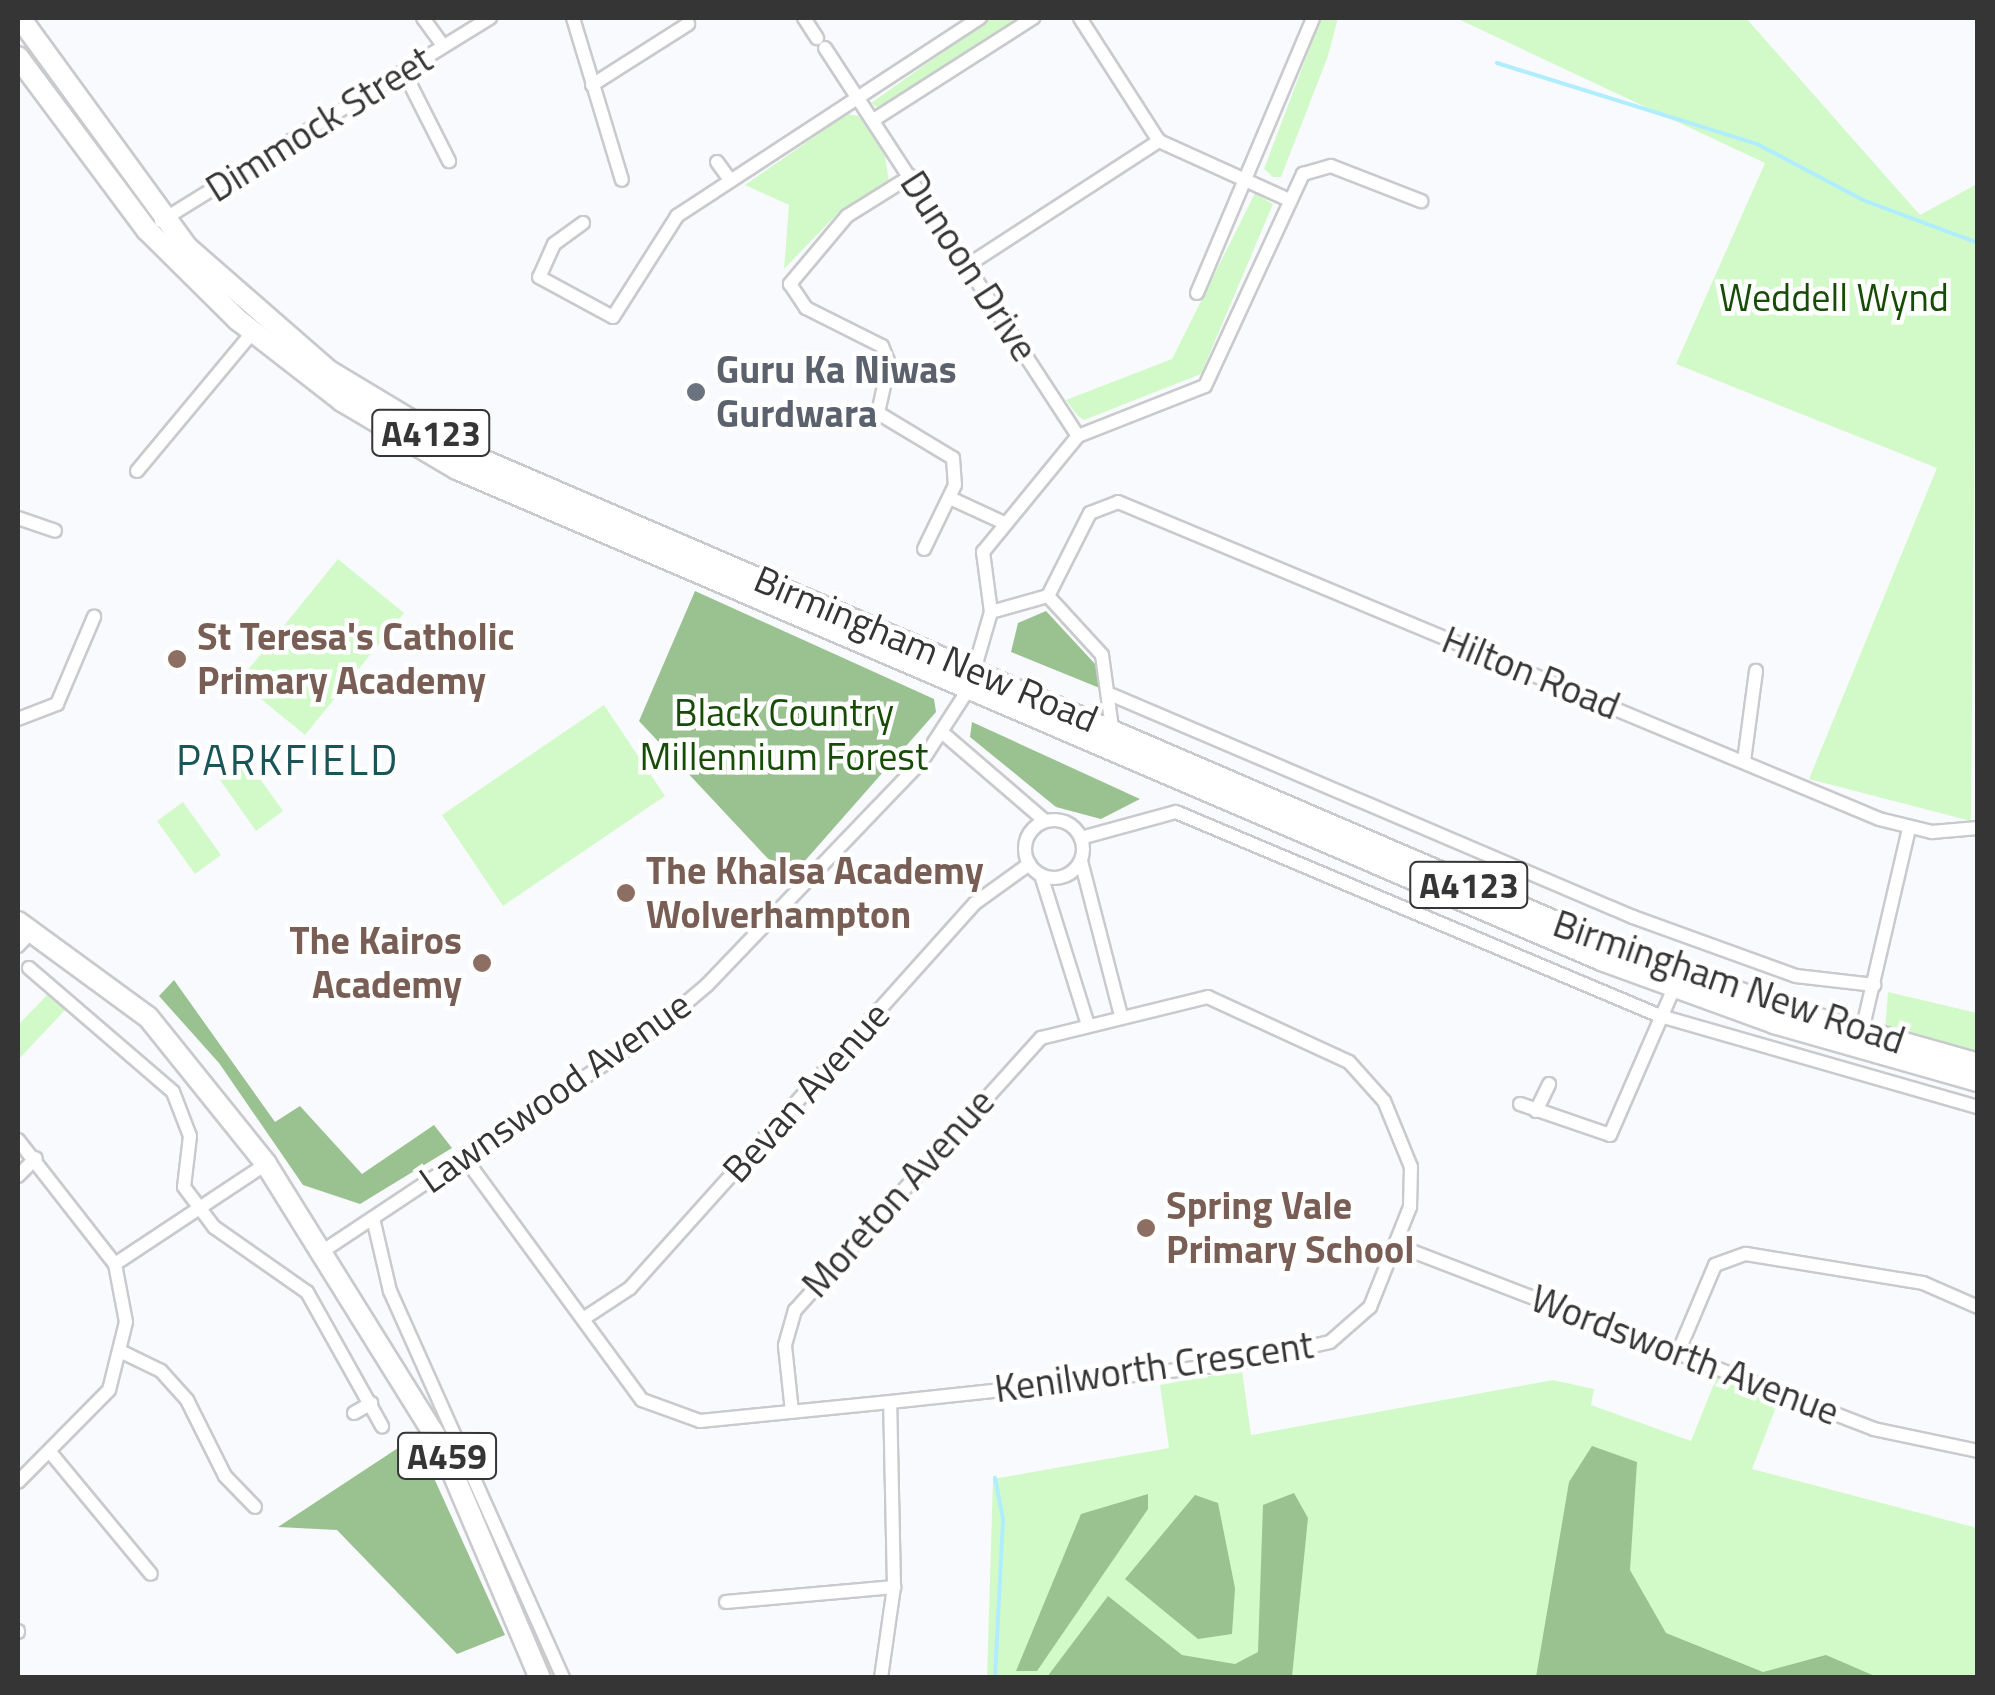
<!DOCTYPE html>
<style>
body{margin:0}
#map{position:relative;width:1995px;height:1695px;overflow:hidden;background:#f9fafd;font-family:"Titillium Web",sans-serif}
div>[style]{position:absolute}
.green>*{inset:0;background:#d2fac9}
.forest>*{inset:0;background:#99c290}
.stream>*{height:4px;margin:-2px;padding:0 2px;transform-origin:2px;border-radius:2px;background:#b0edff}
.roads{filter:drop-shadow(2px 0 #c9cacd) drop-shadow(-2px 0 #c9cacd) drop-shadow(0 2px #c9cacd) drop-shadow(0 -2px #c9cacd)}
.minor>*{height:12px;margin:-6px;padding:0 6px;transform-origin:6px;border-radius:6px;background:#fff}
.minor>.ring{margin:-6px;padding:0;box-sizing:content-box;background:none;border:12px solid #fff;border-radius:50%}
.primary>*{height:20px;margin:-10px;padding:0 10px;transform-origin:10px;border-radius:10px;background:#fff}
.trunk>*{height:20px;margin:-10px;padding:0 10px;transform-origin:10px;border-radius:10px;background:#fff}
.dots>*{width:28px;height:28px;translate:-50% -50%;box-sizing:border-box;border:5px solid #fff;border-radius:50%}
span{translate:-50% -50%;white-space:nowrap;text-align:center;line-height:1.15;-webkit-text-stroke:9px #fff;paint-order:stroke}
.shield-label span{padding:2px 8px;background:#fff;border:2px solid;border-radius:8px;-webkit-text-stroke-width:0}
.shield-label{font-size:35px;color:#353536;font-weight:700}
.street-label{font-size:38px;color:#353536}
.park-label{font-size:38px;color:#174c07}
.worship-label{font-size:38px;color:#5b616d;font-weight:700}
.left{translate:0 -50%;text-align:left}
.education-label{font-size:38px;color:#785e54;font-weight:700}
.right{translate:-100% -50%;text-align:right}
.quarter-label{font-size:42px;color:#1a5658;letter-spacing:2.5px}
.frame{position:absolute;inset:0;border:20px solid #353536;pointer-events:none}
</style>
<div id="map">
<div class="green">
<div style="clip-path:polygon(991px 18px,1017px 18px,878px 108px,871px 103px)"></div>
<div style="clip-path:polygon(1321px 18px,1338px 18px,1328px 56px,1281px 177px,1273px 177px,1264px 169px)"></div>
<div style="clip-path:polygon(1456px 18px,1746px 18px,1920px 215px,1977px 184px,1971px 821px,1809px 779px,1937px 468px,1676px 364px,1765px 163px)"></div>
<div style="clip-path:polygon(847px 114px,859px 116px,885px 156px,889px 181px,840px 211px,784px 269px,789px 205px,745px 185px)"></div>
<div style="clip-path:polygon(1255px 193px,1273px 204px,1201px 374px,1084px 420px,1077px 415px,1066px 400px,1172px 359px)"></div>
<div style="clip-path:polygon(338px 559px,404px 613px,305px 735px,239px 681px)"></div>
<div style="clip-path:polygon(604px 705px,665px 796px,503px 906px,442px 815px)"></div>
<div style="clip-path:polygon(245px 758px,283px 811px,256px 831px,218px 777px)"></div>
<div style="clip-path:polygon(183px 802px,221px 855px,195px 874px,157px 821px)"></div>
<div style="clip-path:polygon(1888px 992px,1977px 1013px,1977px 1054px,1885px 1030px)"></div>
<div style="clip-path:polygon(48px 994px,66px 1009px,18px 1060px,18px 1025px)"></div>
<div style="clip-path:polygon(1242px 1370px,1251px 1435px,1553px 1380px,1594px 1389px,1591px 1405px,1691px 1441px,1717px 1376px,1778px 1402px,1752px 1469px,1977px 1528px,1977px 1677px,987px 1678px,993px 1479px,1169px 1448px,1160px 1385px)"></div>
</div>
<div class="forest">
<div style="clip-path:polygon(695px 591px,934px 699px,936px 712px,788px 880px,639px 721px)"></div>
<div style="clip-path:polygon(1046px 611px,1096px 665px,1102px 689px,1011px 652px,1018px 623px)"></div>
<div style="clip-path:polygon(972px 722px,1140px 799px,1101px 819px,1056px 807px,970px 737px)"></div>
<div style="clip-path:polygon(174px 980px,275px 1122px,300px 1106px,362px 1174px,434px 1125px,452px 1148px,360px 1204px,303px 1185px,219px 1063px,159px 996px)"></div>
<div style="clip-path:polygon(1592px 1446px,1637px 1462px,1630px 1570px,1666px 1633px,1763px 1672px,1826px 1655px,1877px 1677px,1536px 1677px,1569px 1482px)"></div>
<div style="clip-path:polygon(398px 1448px,424px 1456px,505px 1635px,457px 1654px,337px 1530px,278px 1527px)"></div>
<div style="clip-path:polygon(1294px 1493px,1308px 1518px,1292px 1677px,1047px 1677px,1108px 1596px,1182px 1655px,1235px 1664px,1258px 1652px,1263px 1505px)"></div>
<div style="clip-path:polygon(1148px 1494px,1148px 1509px,1037px 1671px,1016px 1671px,1081px 1514px)"></div>
<div style="clip-path:polygon(1195px 1495px,1218px 1503px,1235px 1588px,1232px 1634px,1198px 1639px,1125px 1579px)"></div>
</div>
<div class="stream">
<div style="left:1497px;top:63px;width:272px;rotate:17.3deg"></div>
<div style="left:1757px;top:144px;width:120px;rotate:27.8deg"></div>
<div style="left:1863px;top:200px;width:123px;rotate:20.5deg"></div>
<div style="left:995px;top:1678px;width:159px;rotate:-87.1deg"></div>
<div style="left:1003px;top:1519px;width:42px;rotate:-101deg"></div>
</div>
<div class="roads">
<div class="minor">
<div style="left:423px;top:18px;width:34px;rotate:54deg"></div>
<div style="left:573px;top:18px;width:169px;rotate:73.2deg"></div>
<div style="left:804px;top:18px;width:24px;rotate:57deg"></div>
<div style="left:1080px;top:18px;width:146px;rotate:57.3deg"></div>
<div style="left:1159px;top:141px;width:143px;rotate:24.4deg"></div>
<div style="left:825px;top:48px;width:463px;rotate:56.9deg"></div>
<div style="left:404px;top:72px;width:100px;rotate:63.2deg"></div>
<div style="left:592px;top:85px;width:114px;rotate:-32.4deg"></div>
<div style="left:875px;top:119px;width:188px;rotate:-32.6deg"></div>
<div style="left:717px;top:162px;width:22px;rotate:54deg"></div>
<div style="left:911px;top:176px;width:75px;rotate:148deg"></div>
<div style="left:847px;top:216px;width:89px;rotate:130deg"></div>
<div style="left:790px;top:284px;width:29px;rotate:56deg"></div>
<div style="left:806px;top:308px;width:85px;rotate:26.6deg"></div>
<div style="left:882px;top:346px;width:18px;rotate:68deg"></div>
<div style="left:889px;top:363px;width:51px;rotate:102.4deg"></div>
<div style="left:878px;top:413px;width:87px;rotate:31deg"></div>
<div style="left:953px;top:458px;width:27px;rotate:86deg"></div>
<div style="left:955px;top:485px;width:71px;rotate:115.8deg"></div>
<div style="left:161px;top:221px;width:387px;rotate:-31.7deg"></div>
<div style="left:583px;top:223px;width:36px;rotate:144deg"></div>
<div style="left:554px;top:244px;width:36px;rotate:114deg"></div>
<div style="left:539px;top:277px;width:84px;rotate:28.4deg"></div>
<div style="left:613px;top:317px;width:120px;rotate:-57.6deg"></div>
<div style="left:677px;top:216px;width:362px;rotate:-33.2deg"></div>
<div style="left:968px;top:265px;width:228px;rotate:-33deg"></div>
<div style="left:1197px;top:293px;width:298px;rotate:-67.1deg"></div>
<div style="left:137px;top:471px;width:181px;rotate:-50.2deg"></div>
<div style="left:950px;top:498px;width:57px;rotate:24.8deg"></div>
<div style="left:18px;top:518px;width:39px;rotate:19deg"></div>
<div style="left:1048px;top:596px;width:80px;rotate:47.5deg"></div>
<div style="left:1102px;top:655px;width:74px;rotate:82.2deg"></div>
<div style="left:991px;top:612px;width:61px;rotate:-97.6deg"></div>
<div style="left:983px;top:552px;width:150px;rotate:-50.7deg"></div>
<div style="left:1078px;top:436px;width:136px;rotate:-21.5deg"></div>
<div style="left:1205px;top:386px;width:234px;rotate:-65.2deg"></div>
<div style="left:1303px;top:174px;width:29px;rotate:-16deg"></div>
<div style="left:1331px;top:166px;width:97px;rotate:21.3deg"></div>
<div style="left:975px;top:667px;width:57px;rotate:-73.8deg"></div>
<div style="left:991px;top:612px;width:59px;rotate:-15.7deg"></div>
<div style="left:1048px;top:596px;width:93px;rotate:-63.2deg"></div>
<div style="left:1090px;top:513px;width:30px;rotate:-21deg"></div>
<div style="left:1118px;top:502px;width:824px;rotate:22.61deg"></div>
<div style="left:1879px;top:819px;width:55px;rotate:13.8deg"></div>
<div style="left:1932px;top:832px;width:46px;rotate:-5deg"></div>
<div style="left:1112px;top:695px;width:566px;rotate:23.08deg"></div>
<div style="left:1633px;top:917px;width:173px;rotate:19.9deg"></div>
<div style="left:1796px;top:976px;width:79px;rotate:6.6deg"></div>
<div style="left:18px;top:719px;width:42px;rotate:-21deg"></div>
<div style="left:57px;top:704px;width:95px;rotate:-67deg"></div>
<div style="left:944px;top:734px;width:133px;rotate:40.7deg"></div>
<div style="left:1744px;top:761px;width:91px;rotate:-82.4deg"></div>
<div class="ring" style="left:1025px;top:820px;width:46px;height:46px"></div>
<div style="left:1081px;top:838px;width:98px;rotate:-15.3deg"></div>
<div style="left:1176px;top:812px;width:525px;rotate:22.85deg"></div>
<div style="left:1660px;top:1016px;width:331px;rotate:16deg"></div>
<div style="left:1081px;top:861px;width:156px;rotate:75.5deg"></div>
<div style="left:1041px;top:875px;width:154px;rotate:72.6deg"></div>
<div style="left:18px;top:946px;width:22px;rotate:-47deg"></div>
<div style="left:29px;top:968px;width:190px;rotate:40.7deg"></div>
<div style="left:173px;top:1092px;width:47px;rotate:68.9deg"></div>
<div style="left:190px;top:1136px;width:51px;rotate:96.7deg"></div>
<div style="left:184px;top:1187px;width:50px;rotate:53.1deg"></div>
<div style="left:214px;top:1227px;width:113px;rotate:35deg"></div>
<div style="left:307px;top:1292px;width:154px;rotate:60.8deg"></div>
<div style="left:1861px;top:1035px;width:212px;rotate:-76.9deg"></div>
<div style="left:1520px;top:1104px;width:95px;rotate:19deg"></div>
<div style="left:1610px;top:1135px;width:160px;rotate:-66.5deg"></div>
<div style="left:1536px;top:1111px;width:30px;rotate:-64deg"></div>
<div style="left:18px;top:1140px;width:157px;rotate:52deg"></div>
<div style="left:115px;top:1264px;width:59px;rotate:79.3deg"></div>
<div style="left:126px;top:1322px;width:70px;rotate:104deg"></div>
<div style="left:109px;top:1390px;width:129px;rotate:134.7deg"></div>
<div style="left:464px;top:1157px;width:301px;rotate:53.8deg"></div>
<div style="left:642px;top:1400px;width:62px;rotate:19.9deg"></div>
<div style="left:700px;top:1421px;width:191px;rotate:-5.7deg"></div>
<div style="left:890px;top:1402px;width:122px;rotate:-6.1deg"></div>
<div style="left:1011px;top:1389px;width:221px;rotate:-6.5deg"></div>
<div style="left:1231px;top:1364px;width:101px;rotate:-12.5deg"></div>
<div style="left:1330px;top:1342px;width:53px;rotate:-41.2deg"></div>
<div style="left:1370px;top:1307px;width:108px;rotate:-68.2deg"></div>
<div style="left:1410px;top:1207px;width:40px;rotate:-88.6deg"></div>
<div style="left:1411px;top:1167px;width:71px;rotate:-112.2deg"></div>
<div style="left:1384px;top:1101px;width:52px;rotate:-131.9deg"></div>
<div style="left:1349px;top:1062px;width:155px;rotate:-155.3deg"></div>
<div style="left:1208px;top:997px;width:172px;rotate:166.2deg"></div>
<div style="left:1041px;top:1038px;width:367px;rotate:132.1deg"></div>
<div style="left:795px;top:1310px;width:37px;rotate:106deg"></div>
<div style="left:785px;top:1346px;width:66px;rotate:83.9deg"></div>
<div style="left:18px;top:1176px;width:25px;rotate:-45deg"></div>
<div style="left:373px;top:1218px;width:75px;rotate:76.9deg"></div>
<div style="left:390px;top:1291px;width:424px;rotate:65.9deg"></div>
<div style="left:1396px;top:1245px;width:512px;rotate:21.05deg"></div>
<div style="left:1874px;top:1429px;width:106px;rotate:11.9deg"></div>
<div style="left:323px;top:1251px;width:390px;rotate:-33.6deg"></div>
<div style="left:648px;top:1035px;width:77px;rotate:-40.3deg"></div>
<div style="left:707px;top:985px;width:310px;rotate:-46.2deg"></div>
<div style="left:922px;top:761px;width:85px;rotate:-57.1deg"></div>
<div style="left:115px;top:1264px;width:181px;rotate:-33.5deg"></div>
<div style="left:583px;top:1319px;width:56px;rotate:-33.4deg"></div>
<div style="left:630px;top:1288px;width:517px;rotate:-48.14deg"></div>
<div style="left:975px;top:903px;width:67px;rotate:-35.8deg"></div>
<div style="left:1680px;top:1348px;width:90px;rotate:-67.1deg"></div>
<div style="left:1715px;top:1265px;width:33px;rotate:-20deg"></div>
<div style="left:1746px;top:1254px;width:179px;rotate:9.3deg"></div>
<div style="left:1923px;top:1283px;width:60px;rotate:23.6deg"></div>
<div style="left:124px;top:1353px;width:41px;rotate:25.9deg"></div>
<div style="left:161px;top:1371px;width:39px;rotate:48deg"></div>
<div style="left:187px;top:1400px;width:85px;rotate:63.4deg"></div>
<div style="left:225px;top:1476px;width:43px;rotate:45.9deg"></div>
<div style="left:354px;top:1413px;width:20px;rotate:-30deg"></div>
<div style="left:50px;top:1452px;width:158px;rotate:50.4deg"></div>
<div style="left:726px;top:1602px;width:169px;rotate:-5.1deg"></div>
<div style="left:18px;top:1632px;width:1px;rotate:-90deg"></div>
<div style="left:881px;top:1678px;width:92px;rotate:-81.9deg"></div>
<div style="left:894px;top:1587px;width:185px;rotate:-91.2deg"></div>
</div>
<div class="primary">
<div style="left:18px;top:922px;width:161px;rotate:36.2deg"></div>
<div style="left:148px;top:1017px;width:189px;rotate:51.2deg"></div>
<div style="left:266px;top:1164px;width:331px;rotate:58.1deg"></div>
<div style="left:441px;top:1445px;width:253px;rotate:67deg"></div>
</div>
<div class="trunk">
<div style="left:20px;top:18px;width:285px;rotate:53.9deg"></div>
<div style="left:188px;top:248px;width:187px;rotate:41.1deg"></div>
<div style="left:329px;top:371px;width:157px;rotate:31deg"></div>
<div style="left:464px;top:452px;width:1237px;rotate:23.29deg"></div>
<div style="left:1600px;top:941px;width:196px;rotate:20.3deg"></div>
<div style="left:1784px;top:1009px;width:202px;rotate:15.8deg"></div>
<div style="left:18px;top:57px;width:216px;rotate:53.3deg"></div>
<div style="left:147px;top:230px;width:128px;rotate:44.7deg"></div>
<div style="left:238px;top:320px;width:132px;rotate:37.9deg"></div>
<div style="left:342px;top:401px;width:134px;rotate:30.6deg"></div>
<div style="left:457px;top:469px;width:1248px;rotate:23.22deg"></div>
<div style="left:1604px;top:961px;width:181px;rotate:20deg"></div>
<div style="left:1774px;top:1023px;width:212px;rotate:15.9deg"></div>
</div>
</div>
<div class="dots">
<div style="left:696px;top:392px;background:#6b7280"></div>
<div style="left:177px;top:659px;background:#8d6e63"></div>
<div style="left:626px;top:893px;background:#8d6e63"></div>
<div style="left:482px;top:963px;background:#8d6e63"></div>
<div style="left:1146px;top:1228px;background:#8d6e63"></div>
</div>
<div class="shield-label">
<span style="left:431px;top:433px">A4123</span>
<span style="left:1469px;top:885px">A4123</span>
<span style="left:447px;top:1456px">A459</span>
</div>
<div class="street-label">
<span style="left:319px;top:124px;rotate:-32deg">Dimmock Street</span>
<span style="left:969px;top:266px;rotate:57deg">Dunoon Drive</span>
<span style="left:926px;top:649px;rotate:23deg">Birmingham New Road</span>
<span style="left:1531px;top:673px;rotate:22deg">Hilton Road</span>
<span style="left:1729px;top:982px;rotate:19deg">Birmingham New Road</span>
<span style="left:555px;top:1092px;rotate:-35deg">Lawnswood Avenue</span>
<span style="left:806px;top:1092px;rotate:-48deg">Bevan Avenue</span>
<span style="left:898px;top:1193px;rotate:-48deg">Moreton Avenue</span>
<span style="left:1685px;top:1355px;rotate:21deg">Wordsworth Avenue</span>
<span style="left:1154px;top:1367px;rotate:-8deg">Kenilworth Crescent</span>
</div>
<div class="park-label">
<span style="left:1834px;top:298px">Weddell Wynd</span>
<span style="left:784px;top:735px">Black Country<br>Millennium Forest</span>
</div>
<div class="worship-label">
<span class="left" style="left:716px;top:392px">Guru Ka Niwas<br>Gurdwara</span>
</div>
<div class="education-label">
<span class="left" style="left:197px;top:659px">St Teresa's Catholic<br>Primary Academy</span>
<span class="left" style="left:646px;top:893px">The Khalsa Academy<br>Wolverhampton</span>
<span class="right" style="left:462px;top:963px">The Kairos<br>Academy</span>
<span class="left" style="left:1166px;top:1228px">Spring Vale<br>Primary School</span>
</div>
<div class="quarter-label">
<span style="left:288px;top:759px">PARKFIELD</span>
</div>
<div class="frame"></div>
</div>
